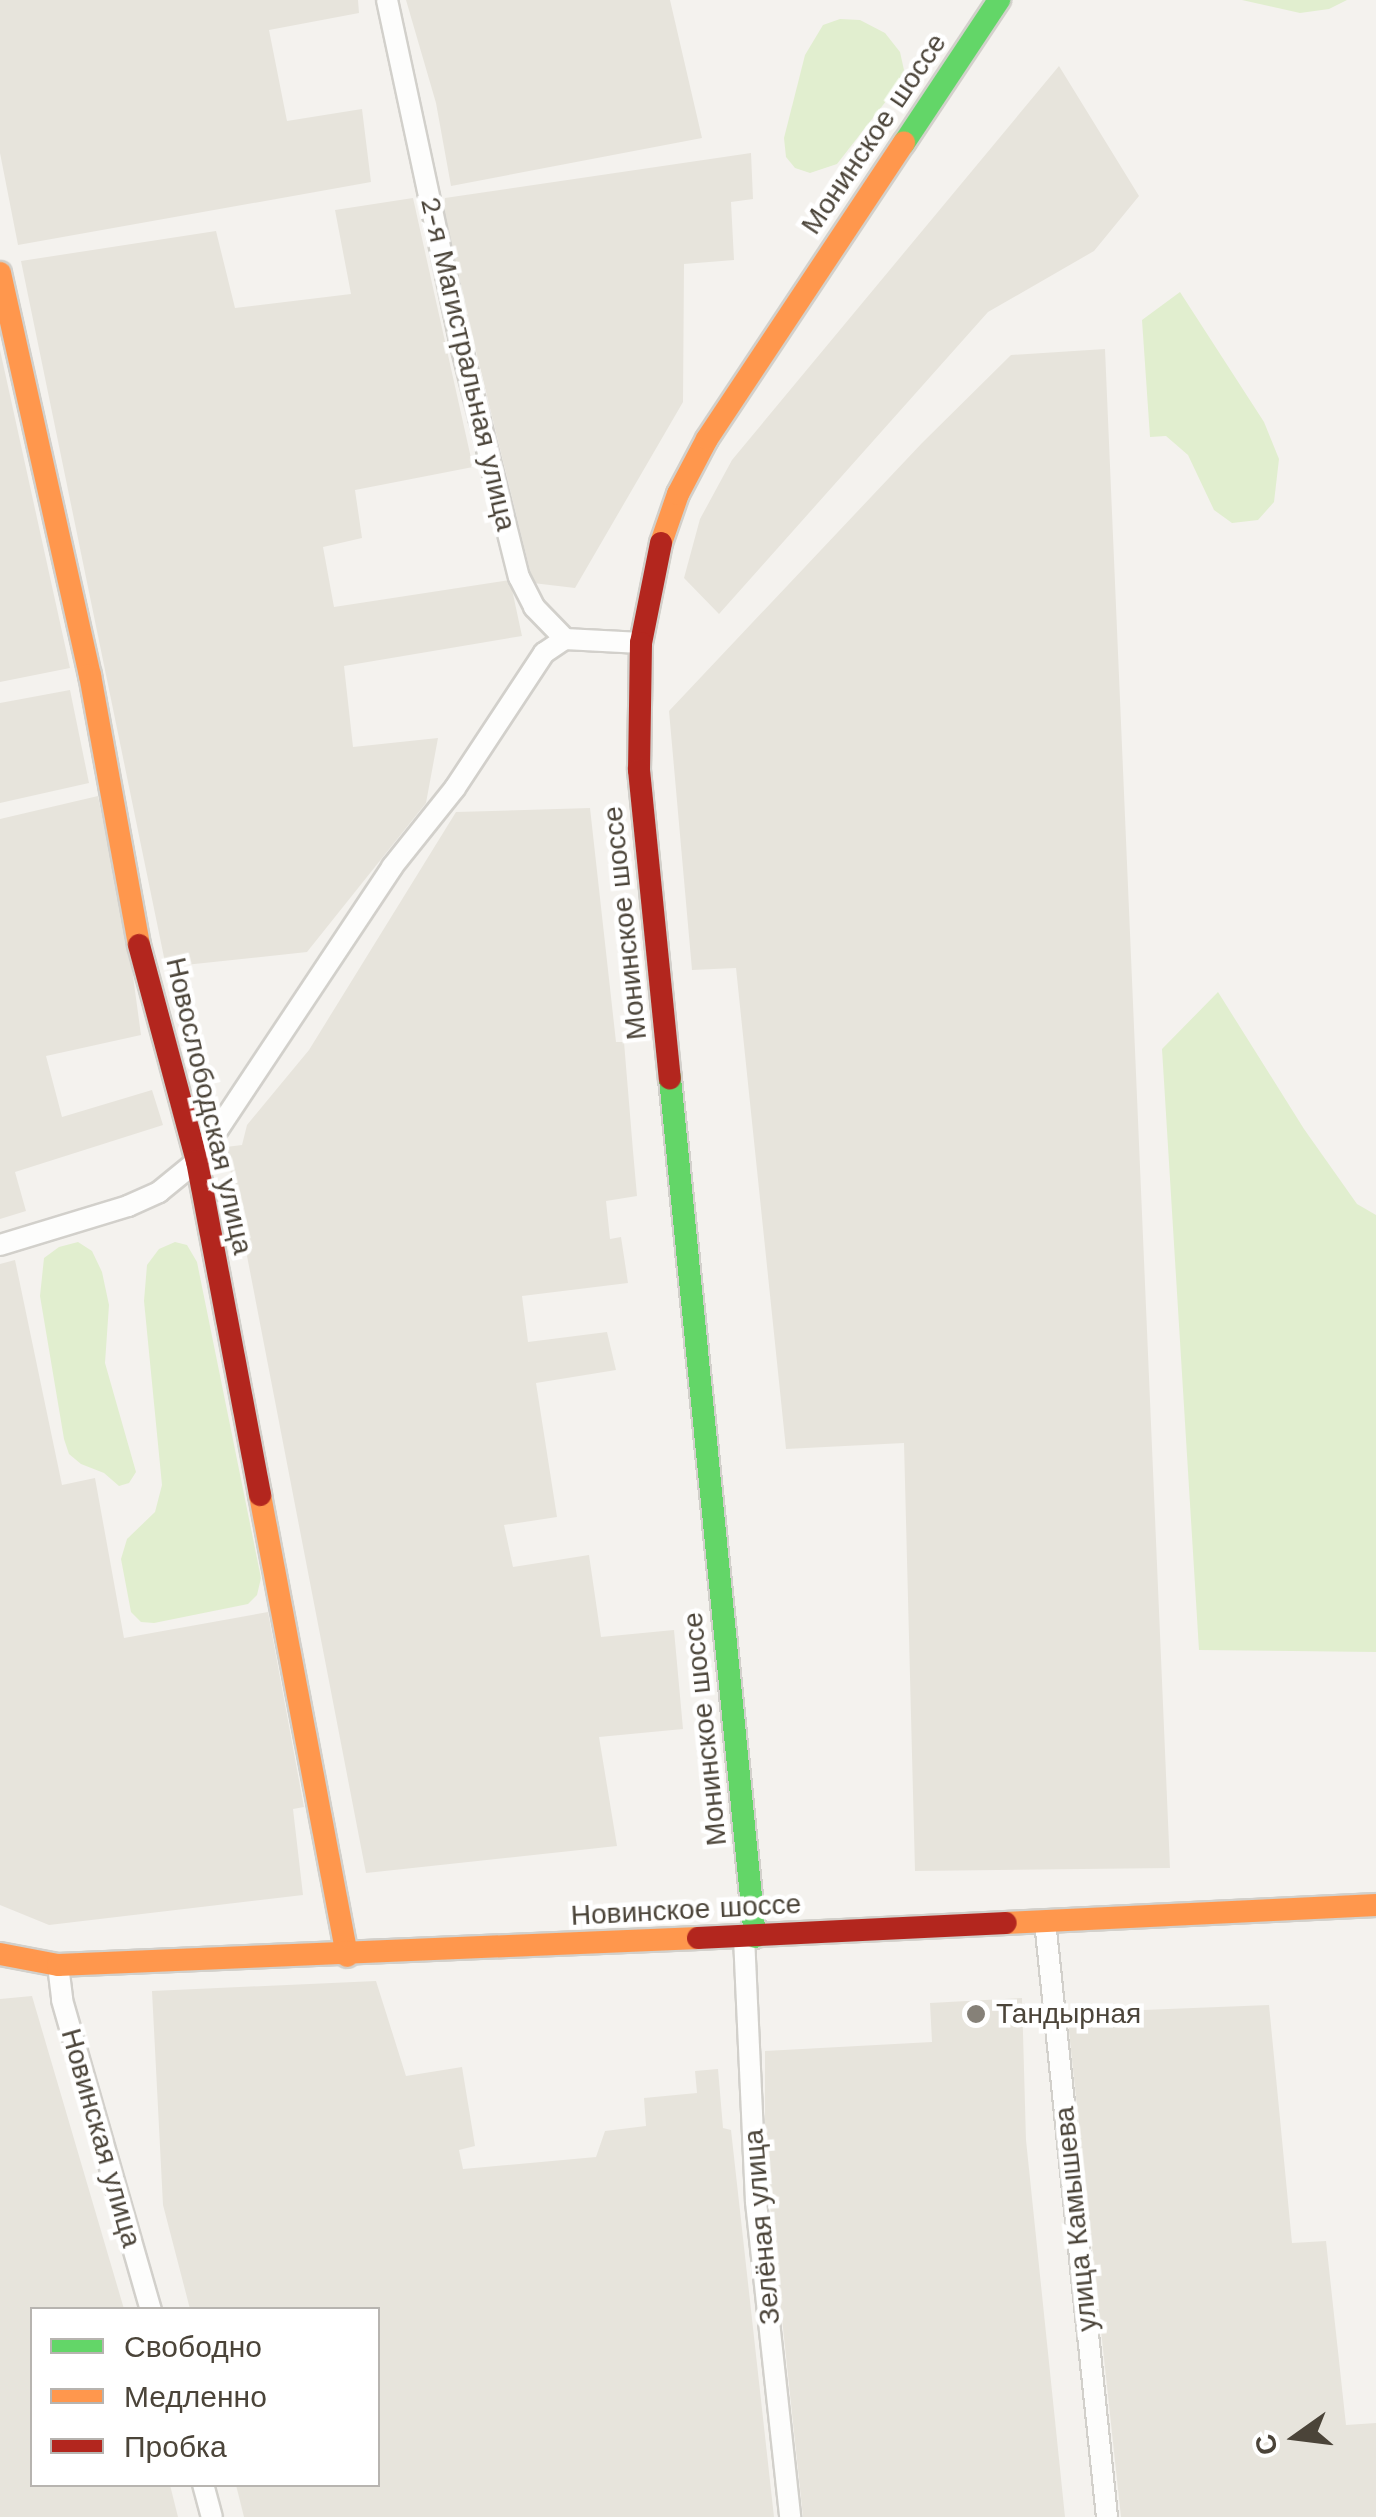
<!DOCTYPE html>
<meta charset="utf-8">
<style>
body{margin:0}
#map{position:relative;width:1376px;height:2517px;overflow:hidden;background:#f4f2ee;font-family:"Work Sans",sans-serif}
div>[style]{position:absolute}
.residential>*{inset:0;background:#e7e4dc}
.green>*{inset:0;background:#e1eecf}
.roads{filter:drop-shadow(2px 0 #d2d0cb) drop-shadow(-2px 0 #d2d0cb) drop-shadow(0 2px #d2d0cb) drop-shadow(0 -2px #d2d0cb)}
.street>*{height:20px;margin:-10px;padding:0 10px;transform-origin:10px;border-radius:10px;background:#fdfdfc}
.fast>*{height:22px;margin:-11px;padding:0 11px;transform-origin:11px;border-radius:11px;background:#63d668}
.slow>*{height:22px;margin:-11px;padding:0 11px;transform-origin:11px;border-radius:11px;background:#ff974d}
.jam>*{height:22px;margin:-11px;padding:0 11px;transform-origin:11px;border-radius:11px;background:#b3261e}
.dots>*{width:28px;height:28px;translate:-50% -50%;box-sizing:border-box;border:5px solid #fff;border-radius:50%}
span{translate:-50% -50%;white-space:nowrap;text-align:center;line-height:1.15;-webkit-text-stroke:9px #fff;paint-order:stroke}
.street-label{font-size:28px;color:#4b4439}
.poi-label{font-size:28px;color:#4b4439}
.left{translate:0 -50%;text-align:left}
.legend{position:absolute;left:30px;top:2307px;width:350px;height:180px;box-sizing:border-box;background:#fff;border:2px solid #b7b4b0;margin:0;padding:12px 18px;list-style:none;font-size:30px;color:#4b4439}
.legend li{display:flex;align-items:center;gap:20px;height:50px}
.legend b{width:50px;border:2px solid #b7b4b0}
.north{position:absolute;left:1246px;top:2387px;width:100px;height:100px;-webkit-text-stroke:8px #fff;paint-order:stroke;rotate:256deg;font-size:28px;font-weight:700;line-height:40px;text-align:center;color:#4b4439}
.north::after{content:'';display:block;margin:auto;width:35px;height:45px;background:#4b4439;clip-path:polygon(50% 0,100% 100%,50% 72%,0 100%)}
</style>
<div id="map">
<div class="residential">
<div style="clip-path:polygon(0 0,358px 0,359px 13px,269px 30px,287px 121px,362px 109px,371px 182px,18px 245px,0 153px)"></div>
<div style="clip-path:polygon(406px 0,670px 0,702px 138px,451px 186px,436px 103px)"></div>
<div style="clip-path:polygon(1059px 66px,1139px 196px,1094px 251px,988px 312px,719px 614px,684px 578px,700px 519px,732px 460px)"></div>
<div style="clip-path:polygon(751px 153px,753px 199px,731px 202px,734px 260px,684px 264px,683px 402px,575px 588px,533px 583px,443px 217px,445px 198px)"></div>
<div style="clip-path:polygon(413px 198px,473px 467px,355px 490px,362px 538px,323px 547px,334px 607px,510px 580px,522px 636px,344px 666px,353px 747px,438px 738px,426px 803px,307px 952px,166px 967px,21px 261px,216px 231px,235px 308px,351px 294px,335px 210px)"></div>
<div style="clip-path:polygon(1105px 349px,1170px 1868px,915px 1871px,904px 1443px,786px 1449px,736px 968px,692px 970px,669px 711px,922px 443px,1011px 355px)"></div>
<div style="clip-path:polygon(0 350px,70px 668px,0 682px)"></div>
<div style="clip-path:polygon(70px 690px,89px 783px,0 803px,0 703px)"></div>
<div style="clip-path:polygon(98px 796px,130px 954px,141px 1035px,46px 1056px,62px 1117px,152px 1090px,163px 1125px,15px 1172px,26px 1211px,0 1219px,0 819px)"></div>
<div style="clip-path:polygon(590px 808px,616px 1042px,624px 1042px,633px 1151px,637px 1196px,606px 1201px,610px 1239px,621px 1237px,628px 1283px,522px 1296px,528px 1342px,607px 1332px,616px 1370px,536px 1383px,557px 1517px,504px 1525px,513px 1567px,589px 1555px,601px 1637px,674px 1630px,683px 1729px,599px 1737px,617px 1846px,366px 1873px,226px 1147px,242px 1145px,247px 1125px,309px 1050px,456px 812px)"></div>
<div style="clip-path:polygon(15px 1260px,62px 1485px,95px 1478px,124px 1638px,268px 1612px,304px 1807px,293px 1809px,303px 1895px,49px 1925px,0 1905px,0 1264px)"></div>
<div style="clip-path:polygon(376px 1981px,406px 2076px,462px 2067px,475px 2146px,459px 2150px,463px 2169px,596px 2157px,605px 2131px,646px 2126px,644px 2098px,697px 2093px,695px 2071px,718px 2069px,723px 2128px,731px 2130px,774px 2517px,244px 2517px,236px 2485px,378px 2484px,378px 2310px,190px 2309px,163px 2205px,152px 1991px)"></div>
<div style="clip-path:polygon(32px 1996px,124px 2309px,32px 2310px,32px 2484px,170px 2485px,178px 2517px,0 2517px,0 1999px)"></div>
<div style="clip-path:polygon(1022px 1998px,1026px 2140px,1065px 2517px,803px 2517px,765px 2158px,765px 2051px,932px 2042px,930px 2003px)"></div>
<div style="clip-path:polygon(1269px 2005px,1292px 2243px,1326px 2241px,1346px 2425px,1376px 2423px,1376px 2517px,1121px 2517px,1067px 2013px)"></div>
</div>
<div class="green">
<div style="clip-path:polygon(1242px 0,1347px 0,1329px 9px,1300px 13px)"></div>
<div style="clip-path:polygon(840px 19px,860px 20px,885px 33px,900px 52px,904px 70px,897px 87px,837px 164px,810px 173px,795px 168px,786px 157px,784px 138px,805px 55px,823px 25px)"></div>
<div style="clip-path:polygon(1180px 292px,1264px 422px,1279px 459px,1274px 502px,1258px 520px,1232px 523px,1214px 510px,1188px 455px,1166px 436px,1150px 437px,1142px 320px)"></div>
<div style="clip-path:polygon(1218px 992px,1304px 1129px,1357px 1204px,1376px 1215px,1376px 1652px,1199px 1650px,1162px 1049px)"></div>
<div style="clip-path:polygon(78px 1242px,92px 1251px,102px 1272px,109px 1305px,105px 1363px,136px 1472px,129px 1483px,119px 1486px,104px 1473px,81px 1464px,69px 1454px,64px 1439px,40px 1296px,44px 1258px,59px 1247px)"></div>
<div style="clip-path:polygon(175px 1242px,187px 1245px,197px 1262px,261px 1578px,257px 1595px,248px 1604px,154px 1623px,141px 1622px,131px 1612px,121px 1559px,127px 1539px,155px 1512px,162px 1485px,144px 1301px,147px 1265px,159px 1249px)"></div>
</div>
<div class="roads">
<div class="street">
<div style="left:387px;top:0;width:345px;rotate:77.9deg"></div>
<div style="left:459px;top:337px;width:247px;rotate:76deg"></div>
<div style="left:519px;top:577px;width:34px;rotate:63deg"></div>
<div style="left:534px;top:607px;width:45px;rotate:45.9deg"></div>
<div style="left:565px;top:639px;width:76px;rotate:3deg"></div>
<div style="left:0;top:1245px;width:134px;rotate:-16.9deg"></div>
<div style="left:128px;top:1206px;width:34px;rotate:-24deg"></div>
<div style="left:159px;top:1192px;width:49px;rotate:-39.2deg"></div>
<div style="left:197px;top:1161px;width:353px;rotate:-56.4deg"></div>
<div style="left:392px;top:867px;width:101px;rotate:-51.4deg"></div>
<div style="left:455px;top:788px;width:162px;rotate:-56.6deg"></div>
<div style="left:544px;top:653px;width:25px;rotate:-34deg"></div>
<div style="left:1045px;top:1921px;width:599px;rotate:84.06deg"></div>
<div style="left:744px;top:1937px;width:265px;rotate:87.4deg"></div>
<div style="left:756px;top:2202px;width:317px;rotate:83.8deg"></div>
<div style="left:58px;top:1965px;width:35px;rotate:83deg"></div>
<div style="left:62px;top:2000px;width:323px;rotate:74deg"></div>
<div style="left:203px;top:2484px;width:34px;rotate:75deg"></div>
</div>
<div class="fast">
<div style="left:904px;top:143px;width:172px;rotate:-56.4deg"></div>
<div style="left:670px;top:1078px;width:863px;rotate:84.35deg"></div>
</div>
<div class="slow">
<div style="left:0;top:273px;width:412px;rotate:77.4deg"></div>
<div style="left:90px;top:675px;width:274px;rotate:79.7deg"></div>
<div style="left:661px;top:543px;width:52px;rotate:-70.9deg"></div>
<div style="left:678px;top:494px;width:62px;rotate:-62.2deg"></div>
<div style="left:707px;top:439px;width:356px;rotate:-56.4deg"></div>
<div style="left:260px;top:1495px;width:469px;rotate:79.3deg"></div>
<div style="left:1006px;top:1923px;width:370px;rotate:-2.8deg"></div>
<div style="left:0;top:1954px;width:59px;rotate:10.7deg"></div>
<div style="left:58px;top:1965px;width:641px;rotate:-2.42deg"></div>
</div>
<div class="jam">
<div style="left:661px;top:543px;width:102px;rotate:101.3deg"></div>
<div style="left:641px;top:643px;width:127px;rotate:90.9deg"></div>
<div style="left:639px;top:770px;width:310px;rotate:84.3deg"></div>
<div style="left:139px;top:945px;width:224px;rotate:75deg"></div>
<div style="left:197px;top:1161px;width:340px;rotate:79.3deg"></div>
<div style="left:698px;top:1938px;width:308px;rotate:-2.8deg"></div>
</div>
</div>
<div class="dots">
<div style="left:976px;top:2014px;background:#868178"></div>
</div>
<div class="street-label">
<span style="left:874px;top:134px;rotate:-56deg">Монинское шоссе</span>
<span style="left:468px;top:364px;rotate:77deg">2-я Магистральная улица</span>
<span style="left:625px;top:923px;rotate:-96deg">Монинское шоссе</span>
<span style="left:209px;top:1106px;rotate:77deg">Новослободская улица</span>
<span style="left:705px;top:1729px;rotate:-96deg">Монинское шоссе</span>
<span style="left:686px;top:1910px;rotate:-3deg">Новинское шоссе</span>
<span style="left:101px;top:2138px;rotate:74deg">Новинская улица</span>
<span style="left:1076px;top:2219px;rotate:-96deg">улица Камышева</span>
<span style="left:762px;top:2227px;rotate:-95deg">Зелёная улица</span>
</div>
<div class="poi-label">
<span class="left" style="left:996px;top:2014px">Тандырная</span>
</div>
<ul class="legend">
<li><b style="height:12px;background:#63d668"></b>Свободно</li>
<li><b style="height:12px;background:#ff974d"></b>Медленно</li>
<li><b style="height:12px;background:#b3261e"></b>Пробка</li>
</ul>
<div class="north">С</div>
</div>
